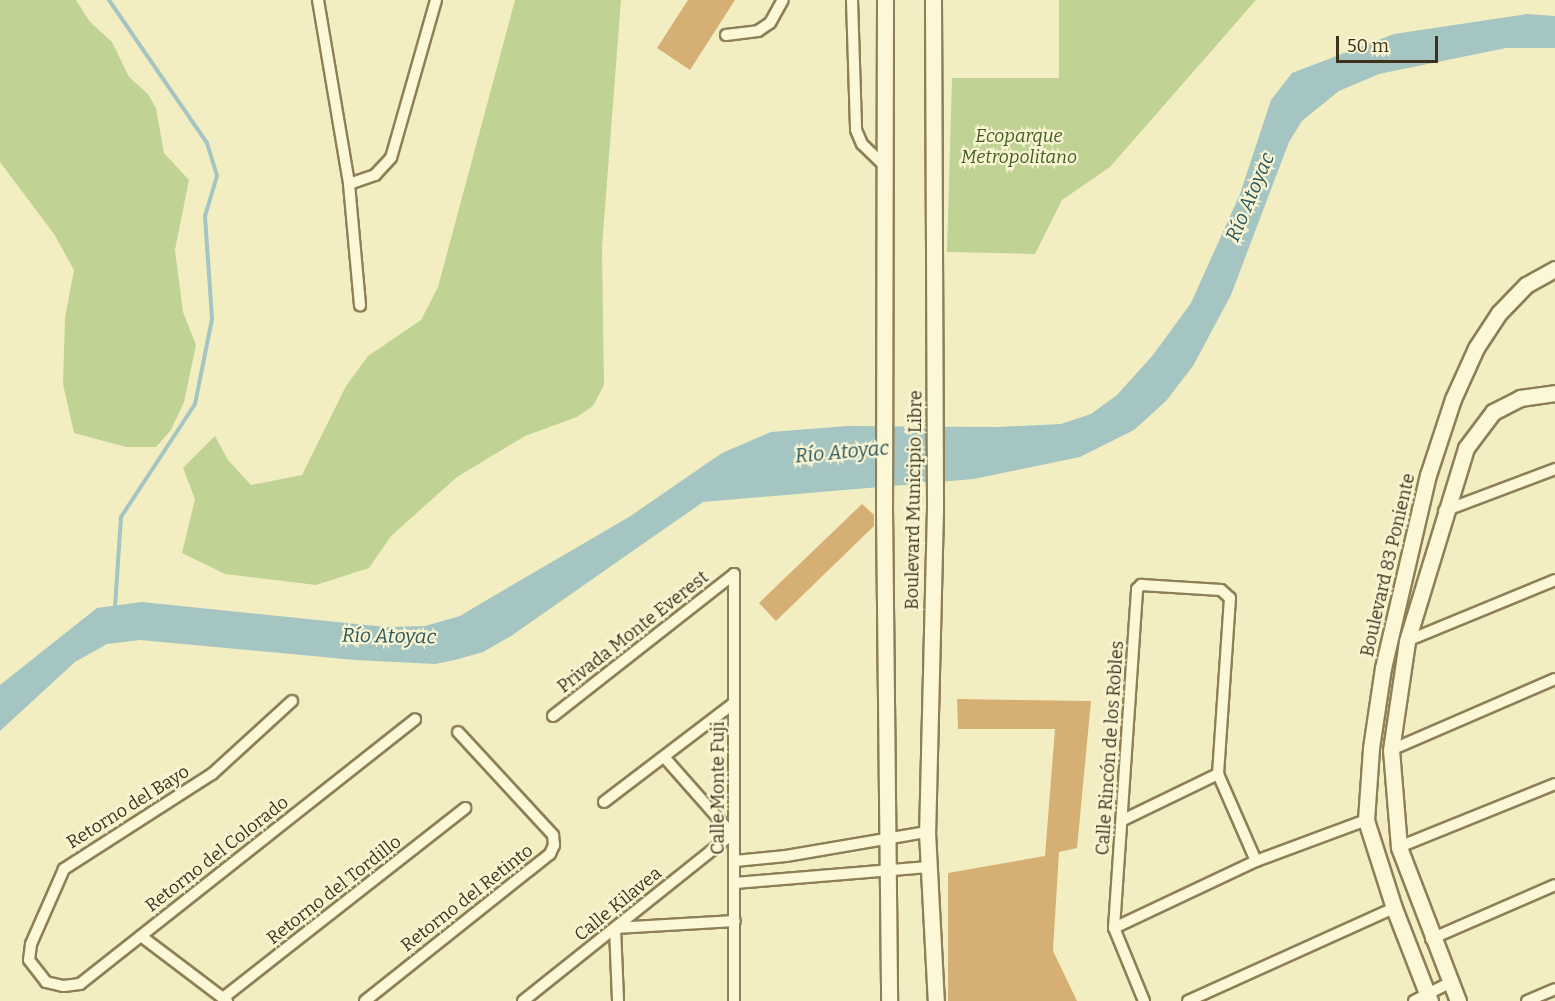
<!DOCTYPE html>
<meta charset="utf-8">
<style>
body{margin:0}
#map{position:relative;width:1555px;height:1001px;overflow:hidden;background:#f3eec2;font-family:Bitter,serif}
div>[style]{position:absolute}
.green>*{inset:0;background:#c0d394}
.water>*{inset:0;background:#a5c5c2}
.stream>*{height:4px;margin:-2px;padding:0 2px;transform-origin:2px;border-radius:2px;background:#a5c5c2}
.building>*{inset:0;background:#d5af74}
.roads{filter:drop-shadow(2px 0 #8f7f57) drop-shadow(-2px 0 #8f7f57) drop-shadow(0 2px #8f7f57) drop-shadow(0 -2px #8f7f57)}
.street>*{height:10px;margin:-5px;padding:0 5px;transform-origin:5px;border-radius:5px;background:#fcf8d7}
.secondary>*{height:15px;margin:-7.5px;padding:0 7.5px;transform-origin:7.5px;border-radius:7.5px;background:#fcf8d7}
span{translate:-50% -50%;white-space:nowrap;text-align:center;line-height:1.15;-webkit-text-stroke:4.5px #f9f5d3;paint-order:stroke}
.park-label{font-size:18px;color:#425c21;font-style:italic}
.street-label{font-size:18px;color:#3d331d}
.water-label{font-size:20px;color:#2a585f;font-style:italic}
.scale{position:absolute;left:1336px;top:36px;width:102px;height:27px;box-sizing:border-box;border:3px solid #3d331d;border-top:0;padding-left:8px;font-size:18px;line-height:21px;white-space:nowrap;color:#3d331d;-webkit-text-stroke:4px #f9f5d3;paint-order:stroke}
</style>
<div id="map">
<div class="green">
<div style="clip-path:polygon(0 0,76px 0,90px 22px,112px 42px,129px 77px,148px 94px,156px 108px,164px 153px,189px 180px,175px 250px,183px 312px,196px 345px,184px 402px,171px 430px,156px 447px,126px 447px,74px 433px,63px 384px,65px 318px,74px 270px,54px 234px,0 162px)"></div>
<div style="clip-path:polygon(515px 0,621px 0,602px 247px,604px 385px,593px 406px,577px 417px,525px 436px,457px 477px,391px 536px,369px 568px,316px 585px,225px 574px,182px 553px,195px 499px,183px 468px,215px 436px,228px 460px,251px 485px,302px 475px,346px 386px,368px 356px,421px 320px,438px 287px)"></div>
<div style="clip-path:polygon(1059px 0,1256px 0,1110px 167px,1062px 200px,1035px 254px,947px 252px,952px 78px,1059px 78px)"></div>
</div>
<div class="water">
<div style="clip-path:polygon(1527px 14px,1555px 16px,1555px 48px,1506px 48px,1379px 74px,1339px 91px,1302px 121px,1289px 142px,1231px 295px,1193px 366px,1166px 401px,1134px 430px,1080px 457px,974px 479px,703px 502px,511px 636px,483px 652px,455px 660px,435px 664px,355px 660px,140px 640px,107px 644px,75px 662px,0 731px,0 685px,97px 608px,142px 602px,386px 627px,425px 626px,460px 616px,485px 601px,629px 517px,722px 453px,771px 432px,847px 426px,998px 427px,1061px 424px,1091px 414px,1117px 395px,1153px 355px,1191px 303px,1240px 194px,1271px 100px,1292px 73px,1394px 34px)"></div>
</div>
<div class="stream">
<div style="left:109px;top:0;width:173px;rotate:55.6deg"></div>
<div style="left:207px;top:143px;width:34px;rotate:73deg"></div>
<div style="left:217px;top:176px;width:42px;rotate:106.7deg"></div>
<div style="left:205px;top:216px;width:103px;rotate:86.1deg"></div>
<div style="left:212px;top:319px;width:87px;rotate:101.3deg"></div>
<div style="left:195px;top:404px;width:135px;rotate:123.2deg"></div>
<div style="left:121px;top:517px;width:90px;rotate:93.8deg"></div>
</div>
<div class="building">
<div style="clip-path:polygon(688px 0,735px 0,690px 70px,657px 48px)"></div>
<div style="clip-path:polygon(862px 504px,874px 515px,874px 526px,776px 621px,759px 603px)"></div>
<div style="clip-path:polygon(957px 699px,1091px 701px,1077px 848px,1059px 852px,1053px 951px,1077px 1001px,948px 1001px,948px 873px,1045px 856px,1055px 729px,958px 729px)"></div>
</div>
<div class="roads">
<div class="street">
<div style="left:318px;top:0;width:187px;rotate:80.4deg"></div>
<div style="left:349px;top:184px;width:122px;rotate:84.8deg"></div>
<div style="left:852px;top:0;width:130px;rotate:88.2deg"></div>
<div style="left:856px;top:130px;width:15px;rotate:67deg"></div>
<div style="left:862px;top:144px;width:33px;rotate:44deg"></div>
<div style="left:726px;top:35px;width:32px;rotate:-7deg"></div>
<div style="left:758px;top:31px;width:14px;rotate:-34deg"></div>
<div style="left:770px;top:23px;width:26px;rotate:-61deg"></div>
<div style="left:349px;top:184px;width:28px;rotate:-19deg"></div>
<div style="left:375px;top:175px;width:23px;rotate:-47deg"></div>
<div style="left:391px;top:158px;width:164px;rotate:-74.1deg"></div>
<div style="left:1444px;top:511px;width:119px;rotate:-20.7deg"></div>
<div style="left:734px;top:574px;width:427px;rotate:90deg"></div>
<div style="left:1407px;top:641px;width:160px;rotate:-22.4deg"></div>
<div style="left:292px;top:701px;width:108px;rotate:137.6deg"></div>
<div style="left:212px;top:774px;width:176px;rotate:147.3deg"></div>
<div style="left:64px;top:869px;width:82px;rotate:113.7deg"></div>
<div style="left:31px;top:944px;width:16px;rotate:97deg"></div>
<div style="left:29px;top:960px;width:28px;rotate:52deg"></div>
<div style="left:46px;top:982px;width:18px;rotate:13deg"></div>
<div style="left:64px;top:986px;width:16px;rotate:-7deg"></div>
<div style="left:80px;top:984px;width:427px;rotate:-38.3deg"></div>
<div style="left:553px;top:716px;width:230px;rotate:-38.1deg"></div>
<div style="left:1391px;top:750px;width:179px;rotate:-23.4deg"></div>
<div style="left:604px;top:802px;width:163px;rotate:-37.3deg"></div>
<div style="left:1123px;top:820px;width:106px;rotate:-25.8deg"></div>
<div style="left:1399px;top:847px;width:168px;rotate:-22deg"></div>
<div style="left:735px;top:861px;width:51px;rotate:-5.6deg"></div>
<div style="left:786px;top:856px;width:143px;rotate:-9.7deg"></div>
<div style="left:735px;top:883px;width:194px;rotate:-4.7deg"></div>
<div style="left:615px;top:928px;width:120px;rotate:-3.3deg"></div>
<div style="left:615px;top:928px;width:73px;rotate:87.6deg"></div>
<div style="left:1114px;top:928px;width:157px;rotate:-25.3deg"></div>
<div style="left:1256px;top:861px;width:117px;rotate:-20.4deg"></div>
<div style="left:141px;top:936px;width:108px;rotate:37.1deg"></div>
<div style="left:1431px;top:939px;width:135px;rotate:-23.5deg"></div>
<div style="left:223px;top:998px;width:308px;rotate:-38.1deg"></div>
<div style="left:365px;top:1001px;width:236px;rotate:-38.5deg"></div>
<div style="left:550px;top:854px;width:10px;rotate:-66deg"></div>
<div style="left:554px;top:845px;width:10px;rotate:-96deg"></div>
<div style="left:553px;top:835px;width:140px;rotate:-132.7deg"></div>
<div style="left:523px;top:1001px;width:268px;rotate:-38.6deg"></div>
<div style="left:732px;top:834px;width:101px;rotate:-131.4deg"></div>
<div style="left:1144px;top:1001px;width:79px;rotate:-112.3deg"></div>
<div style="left:1114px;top:928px;width:340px;rotate:-86.1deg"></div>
<div style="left:1137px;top:589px;width:6px;rotate:-45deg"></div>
<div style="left:1141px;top:585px;width:80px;rotate:3.6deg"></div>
<div style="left:1221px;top:590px;width:12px;rotate:42deg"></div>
<div style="left:1230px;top:598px;width:176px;rotate:93.9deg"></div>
<div style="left:1218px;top:774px;width:95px;rotate:66.4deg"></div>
<div style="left:1188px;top:1001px;width:226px;rotate:-24.3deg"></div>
<div style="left:1414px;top:1001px;width:39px;rotate:-27deg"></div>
<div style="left:1527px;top:1001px;width:30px;rotate:-23deg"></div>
</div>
<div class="secondary">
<div style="left:885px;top:0;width:509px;rotate:90.11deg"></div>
<div style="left:884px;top:509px;width:492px;rotate:89.4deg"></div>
<div style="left:933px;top:0;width:509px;rotate:89.77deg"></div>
<div style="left:935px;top:509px;width:323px;rotate:91.4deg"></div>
<div style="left:927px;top:832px;width:169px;rotate:87deg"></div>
<div style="left:1430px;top:1001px;width:100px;rotate:-111.2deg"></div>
<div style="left:1394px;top:908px;width:92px;rotate:-107.7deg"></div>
<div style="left:1366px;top:820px;width:72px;rotate:-86deg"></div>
<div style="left:1371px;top:748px;width:81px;rotate:-81.5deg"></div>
<div style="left:1383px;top:668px;width:198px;rotate:-76.9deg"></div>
<div style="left:1428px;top:475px;width:80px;rotate:-71.8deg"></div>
<div style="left:1453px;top:399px;width:56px;rotate:-65.7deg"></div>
<div style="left:1476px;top:348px;width:42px;rotate:-56.7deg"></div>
<div style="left:1499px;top:313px;width:39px;rotate:-46deg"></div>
<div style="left:1526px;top:285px;width:33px;rotate:-29deg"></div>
<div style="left:1458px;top:1001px;width:165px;rotate:-111deg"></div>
<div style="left:1399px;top:847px;width:97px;rotate:-94.7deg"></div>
<div style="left:1391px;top:750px;width:110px;rotate:-81.6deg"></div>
<div style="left:1407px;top:641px;width:202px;rotate:-73deg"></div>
<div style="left:1466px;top:448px;width:45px;rotate:-53.1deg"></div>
<div style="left:1493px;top:412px;width:30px;rotate:-27deg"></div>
<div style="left:1520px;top:398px;width:35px;rotate:-8deg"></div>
</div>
</div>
<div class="park-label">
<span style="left:1019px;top:147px">Ecoparque<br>Metropolitano</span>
</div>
<div class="street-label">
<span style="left:914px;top:500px;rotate:-89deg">Boulevard Municipio Libre</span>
<span style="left:1388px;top:565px;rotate:-77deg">Boulevard 83 Poniente</span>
<span style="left:633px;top:632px;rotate:-38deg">Privada Monte Everest</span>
<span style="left:1110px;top:748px;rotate:-86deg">Calle Rincón de los Robles</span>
<span style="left:718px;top:788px;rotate:-90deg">Calle Monte Fuji</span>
<span style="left:128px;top:807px;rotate:-32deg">Retorno del Bayo</span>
<span style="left:217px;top:854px;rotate:-38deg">Retorno del Colorado</span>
<span style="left:334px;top:890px;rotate:-38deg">Retorno del Tordillo</span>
<span style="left:467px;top:898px;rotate:-38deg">Retorno del Retinto</span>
<span style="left:618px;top:904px;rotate:-39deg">Calle Kilavea</span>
</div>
<div class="water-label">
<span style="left:1250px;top:197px;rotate:-67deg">Río Atoyac</span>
<span style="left:842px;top:452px;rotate:-5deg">Río Atoyac</span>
<span style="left:389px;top:636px;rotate:1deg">Río Atoyac</span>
</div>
<div class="scale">50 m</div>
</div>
